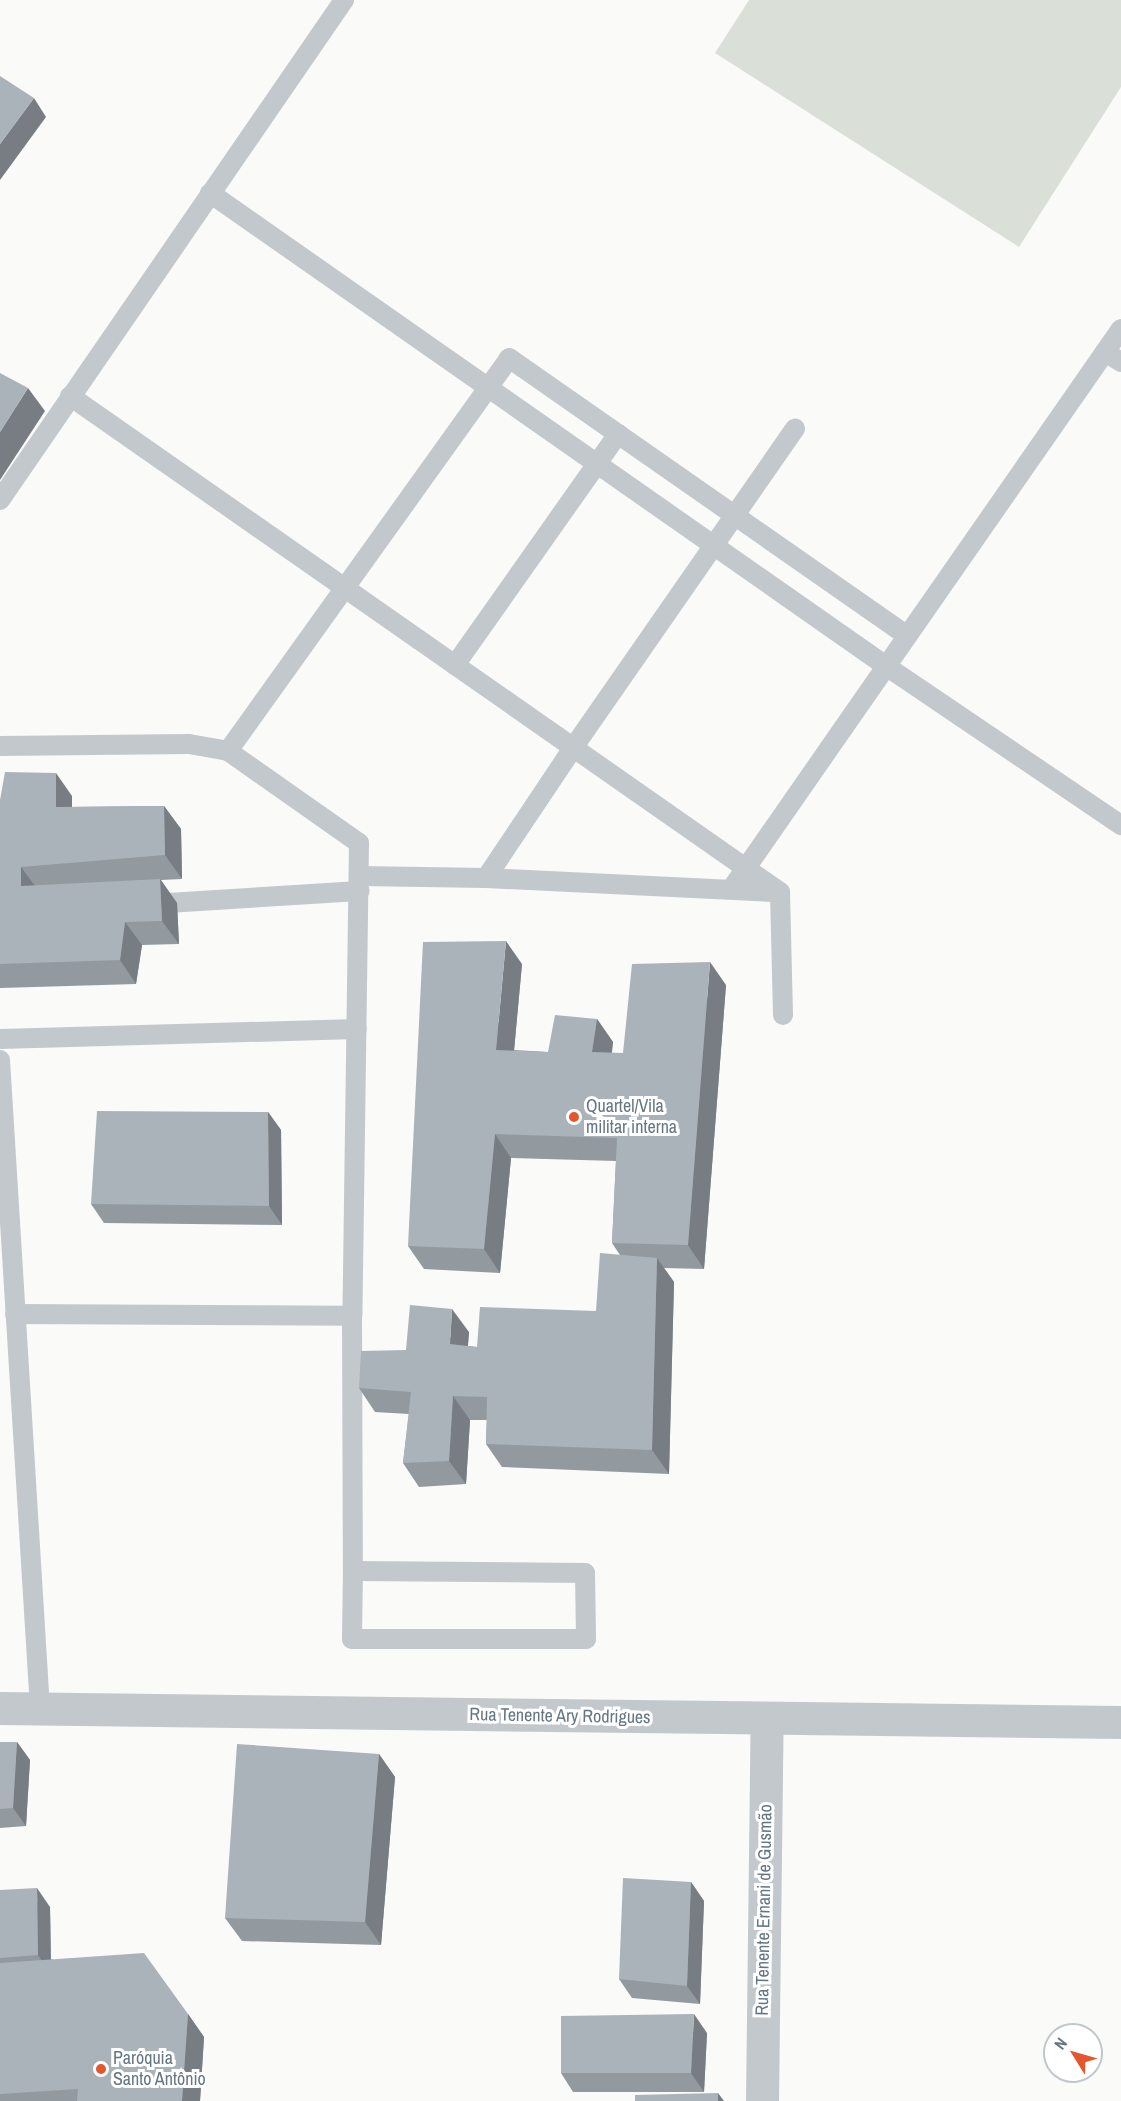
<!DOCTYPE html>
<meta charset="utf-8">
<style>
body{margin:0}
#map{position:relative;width:1121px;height:2101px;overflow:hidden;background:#fafaf8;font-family:"Archivo Narrow",sans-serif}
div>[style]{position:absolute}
.green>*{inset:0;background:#dadfd7}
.lane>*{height:20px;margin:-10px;padding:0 10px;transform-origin:10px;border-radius:10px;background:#c3c8cc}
.street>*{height:33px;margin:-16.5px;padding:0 16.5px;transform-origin:16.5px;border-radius:16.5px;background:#c3c8cc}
.wall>*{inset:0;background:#929a9f}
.shaded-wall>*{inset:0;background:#777d82}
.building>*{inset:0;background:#aab3b9}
.dots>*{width:16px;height:16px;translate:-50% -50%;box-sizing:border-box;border:3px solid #fff;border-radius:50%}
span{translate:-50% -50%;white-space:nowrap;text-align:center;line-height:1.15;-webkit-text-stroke:6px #fff;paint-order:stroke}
.poi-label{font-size:18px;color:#657683}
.left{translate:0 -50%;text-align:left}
.street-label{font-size:18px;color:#657683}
.north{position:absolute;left:1043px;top:2023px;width:60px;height:60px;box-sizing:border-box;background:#fff;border:2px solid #c1c8cd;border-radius:50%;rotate:307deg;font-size:16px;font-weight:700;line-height:24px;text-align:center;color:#657683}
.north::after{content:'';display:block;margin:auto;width:21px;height:27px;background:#e4572e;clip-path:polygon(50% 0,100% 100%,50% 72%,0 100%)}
</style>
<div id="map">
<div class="green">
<div style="clip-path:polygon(749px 0,1121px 0,1121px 87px,1019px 247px,715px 53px)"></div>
</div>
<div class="lane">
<div style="left:210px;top:193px;width:825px;rotate:34.98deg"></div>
<div style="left:886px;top:666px;width:284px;rotate:34.1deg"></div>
<div style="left:1105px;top:352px;width:19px;rotate:32deg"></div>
<div style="left:70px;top:396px;width:866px;rotate:34.94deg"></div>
<div style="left:0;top:500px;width:607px;rotate:-55.47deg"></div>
<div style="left:455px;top:665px;width:283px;rotate:-54.8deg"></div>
<div style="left:0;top:746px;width:189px;rotate:-0.6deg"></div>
<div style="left:189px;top:744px;width:40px;rotate:10deg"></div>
<div style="left:228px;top:751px;width:160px;rotate:35.1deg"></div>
<div style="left:359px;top:843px;width:473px;rotate:90.8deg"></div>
<div style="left:352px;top:1316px;width:255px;rotate:89.8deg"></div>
<div style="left:353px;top:1571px;width:232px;rotate:0.5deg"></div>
<div style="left:585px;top:1573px;width:66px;rotate:89.1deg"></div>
<div style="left:586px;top:1639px;width:234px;rotate:180deg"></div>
<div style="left:352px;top:1639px;width:68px;rotate:-89.2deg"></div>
<div style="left:228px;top:751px;width:483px;rotate:-54.4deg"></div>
<div style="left:509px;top:358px;width:485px;rotate:34.9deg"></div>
<div style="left:360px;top:876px;width:126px;rotate:0.9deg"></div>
<div style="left:486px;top:878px;width:291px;rotate:2.8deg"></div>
<div style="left:486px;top:878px;width:156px;rotate:-56.2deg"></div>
<div style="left:573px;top:748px;width:389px;rotate:-55.2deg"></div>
<div style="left:732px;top:888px;width:681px;rotate:-55.17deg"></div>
<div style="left:780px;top:892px;width:123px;rotate:88.6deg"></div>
<div style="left:152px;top:904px;width:208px;rotate:-3.6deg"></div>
<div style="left:0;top:1039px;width:357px;rotate:-1.6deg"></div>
<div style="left:0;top:1060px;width:650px;rotate:86.47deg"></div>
<div style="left:15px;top:1314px;width:337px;rotate:0.3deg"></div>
</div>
<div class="street">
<div style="left:0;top:1708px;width:1121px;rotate:0.72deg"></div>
<div style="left:762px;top:2101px;width:382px;rotate:-89.3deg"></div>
</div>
<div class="wall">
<div style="clip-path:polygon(72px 796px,72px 807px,164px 806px,181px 829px,182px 879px,161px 880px,177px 903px,179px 944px,142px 945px,136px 984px,0 988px,0 800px)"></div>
<div style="clip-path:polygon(522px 964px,514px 1050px,548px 1052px,597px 1019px,613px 1042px,612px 1053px,623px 1053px,726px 985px,704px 1269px,664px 1268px,674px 1282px,669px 1474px,502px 1467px,486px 1444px,487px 1420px,470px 1420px,466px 1484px,419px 1487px,403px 1463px,409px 1414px,375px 1412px,359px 1388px,406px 1350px,469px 1332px,468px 1346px,477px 1347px,596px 1311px,620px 1255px,612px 1243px,616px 1161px,511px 1158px,500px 1273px,424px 1269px,408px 1246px)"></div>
<div style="clip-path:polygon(268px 1112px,281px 1130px,282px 1225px,104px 1223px,91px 1204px)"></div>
<div style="clip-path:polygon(0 1742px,17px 1742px,30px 1760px,26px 1826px,0 1828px)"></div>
<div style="clip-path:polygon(379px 1754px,395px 1777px,381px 1945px,242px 1941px,225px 1918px)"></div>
<div style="clip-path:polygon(691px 1882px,704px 1901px,700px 2004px,632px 1998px,619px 1979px)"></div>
<div style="clip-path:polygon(0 1890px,50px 1907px,51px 1959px,188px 2014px,204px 2037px,200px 2101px,0 2101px)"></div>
<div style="clip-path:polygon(707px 2033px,704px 2092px,573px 2092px,561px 2073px)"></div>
</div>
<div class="shaded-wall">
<div style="clip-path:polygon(34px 98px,46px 117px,0 180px,0 144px)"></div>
<div style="clip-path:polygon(28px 388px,45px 411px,0 480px,0 432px)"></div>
<div style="clip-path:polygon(56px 773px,72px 796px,72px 831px,56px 807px)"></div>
<div style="clip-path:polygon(164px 806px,181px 829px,182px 879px,165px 855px)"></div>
<div style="clip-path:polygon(21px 867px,38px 890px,21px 886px)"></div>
<div style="clip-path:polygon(160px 879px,177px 903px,179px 944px,162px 921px)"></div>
<div style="clip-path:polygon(125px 922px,142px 945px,136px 984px,120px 960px)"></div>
<div style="clip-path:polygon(506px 941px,522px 964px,512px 1073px,496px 1050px)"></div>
<div style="clip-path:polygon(710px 962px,726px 985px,704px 1269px,688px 1245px)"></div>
<div style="clip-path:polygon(597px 1019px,613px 1042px,608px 1076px,592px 1052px)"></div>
<div style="clip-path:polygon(268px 1112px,281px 1130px,282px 1225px,269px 1206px)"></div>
<div style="clip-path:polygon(495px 1134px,511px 1158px,500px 1273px,484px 1249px)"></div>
<div style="clip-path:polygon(657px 1258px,674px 1282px,669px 1474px,652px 1450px)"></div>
<div style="clip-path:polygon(452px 1309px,469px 1332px,466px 1368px,450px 1344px)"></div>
<div style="clip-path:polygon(453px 1396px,470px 1420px,466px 1484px,449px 1461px)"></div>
<div style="clip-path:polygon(17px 1742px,30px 1760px,26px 1826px,13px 1808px)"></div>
<div style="clip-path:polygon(379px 1754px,395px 1777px,381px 1945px,365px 1922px)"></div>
<div style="clip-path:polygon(691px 1882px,704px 1901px,700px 2004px,687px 1986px)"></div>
<div style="clip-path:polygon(37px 1888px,50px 1907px,51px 1974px,38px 1955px)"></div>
<div style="clip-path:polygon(188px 2014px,204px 2037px,200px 2101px,182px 2101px)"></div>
<div style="clip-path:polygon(694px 2014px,707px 2033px,704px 2092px,691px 2073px)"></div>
<div style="clip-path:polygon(718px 2093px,724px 2101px,718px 2101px)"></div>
</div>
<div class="building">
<div style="clip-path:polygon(0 76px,34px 98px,0 144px)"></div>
<div style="clip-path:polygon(0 373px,28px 388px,0 432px)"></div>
<div style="clip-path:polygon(5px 772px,56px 773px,56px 807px,164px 806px,165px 855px,21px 867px,21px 886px,160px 879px,162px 921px,125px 922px,120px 960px,0 964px,0 800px)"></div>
<div style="clip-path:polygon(506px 941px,496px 1050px,548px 1052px,555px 1015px,597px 1019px,592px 1052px,623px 1053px,632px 964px,710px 962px,688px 1245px,612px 1243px,617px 1138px,495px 1134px,484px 1249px,408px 1246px,423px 942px)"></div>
<div style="clip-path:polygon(97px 1111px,268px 1112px,269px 1206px,91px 1204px)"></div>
<div style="clip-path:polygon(600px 1253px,657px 1258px,652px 1450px,486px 1444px,487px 1397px,453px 1396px,449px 1461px,403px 1463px,411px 1392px,359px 1388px,361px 1351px,406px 1350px,410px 1305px,452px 1309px,450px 1344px,477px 1347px,480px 1307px,596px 1311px)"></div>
<div style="clip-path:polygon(0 1742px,17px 1742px,13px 1808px,0 1809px)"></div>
<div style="clip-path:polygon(237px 1744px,379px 1754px,365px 1922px,225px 1918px)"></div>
<div style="clip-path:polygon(623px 1878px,691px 1882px,687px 1986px,619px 1979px)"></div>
<div style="clip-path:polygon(37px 1888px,38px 1955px,0 1958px,0 1890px)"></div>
<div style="clip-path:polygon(144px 1953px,188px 2014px,182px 2101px,77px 2101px,78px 2089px,0 2094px,0 1963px)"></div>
<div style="clip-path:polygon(694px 2014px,691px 2073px,561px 2073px,561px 2016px)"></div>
<div style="clip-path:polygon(718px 2093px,718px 2101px,635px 2101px,635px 2095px)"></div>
</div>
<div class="dots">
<div style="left:574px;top:1117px;background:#e4572e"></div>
<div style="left:101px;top:2069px;background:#e4572e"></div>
</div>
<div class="poi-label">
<span class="left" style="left:586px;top:1117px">Quartel/Vila<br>militar interna</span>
<span class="left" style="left:113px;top:2069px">Paróquia<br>Santo Antônio</span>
</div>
<div class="street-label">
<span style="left:560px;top:1716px;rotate:1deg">Rua Tenente Ary Rodrigues</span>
<span style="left:764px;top:1910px;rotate:-89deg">Rua Tenente Ernani de Gusmão</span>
</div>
<div class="north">N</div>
</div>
